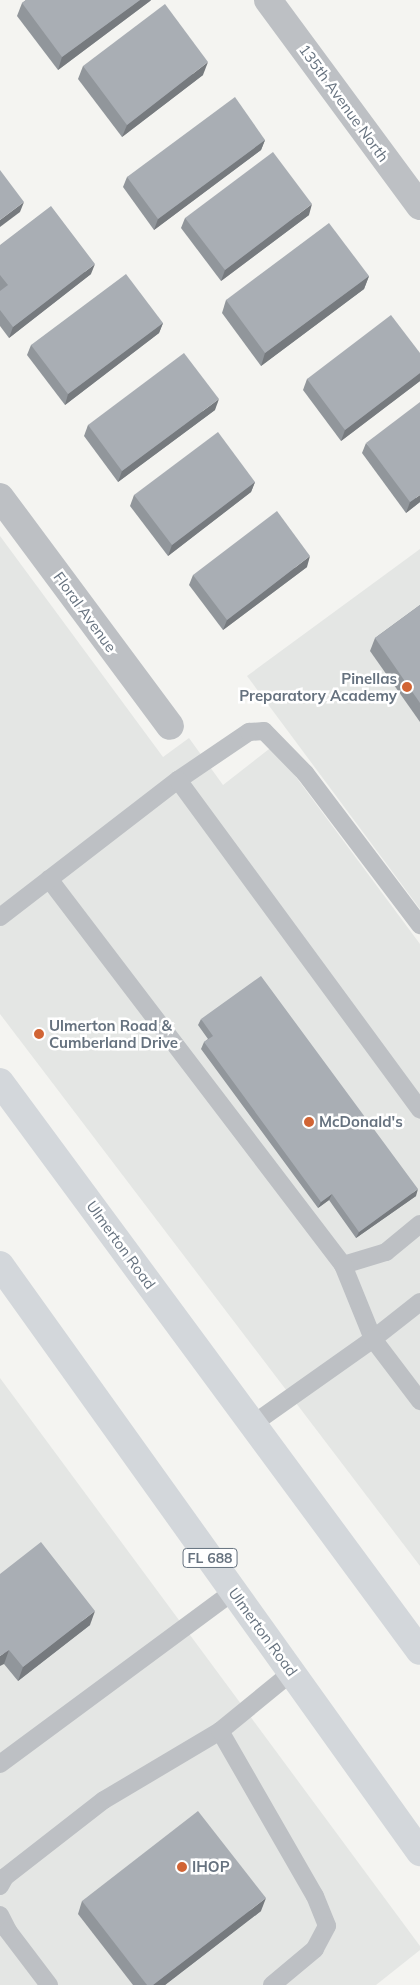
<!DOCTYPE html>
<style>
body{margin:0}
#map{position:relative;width:420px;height:1985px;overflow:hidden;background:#f4f4f1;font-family:Mulish,sans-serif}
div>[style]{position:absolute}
.built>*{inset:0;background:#e4e6e4}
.service>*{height:18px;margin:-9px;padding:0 9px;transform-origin:9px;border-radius:9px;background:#bdc0c4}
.minor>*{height:28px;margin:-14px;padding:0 14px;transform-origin:14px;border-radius:14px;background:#bdc0c4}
.primary>*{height:28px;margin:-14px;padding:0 14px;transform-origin:14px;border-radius:14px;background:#d3d7db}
.wall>*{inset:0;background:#91969b}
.shaded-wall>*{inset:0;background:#767a7e}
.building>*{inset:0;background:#a9aeb4}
.dots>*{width:14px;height:14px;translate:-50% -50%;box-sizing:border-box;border:2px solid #fff;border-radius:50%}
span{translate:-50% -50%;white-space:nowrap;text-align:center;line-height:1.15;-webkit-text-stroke:5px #fff;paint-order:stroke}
.shield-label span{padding:1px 4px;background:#fff;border:1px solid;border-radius:4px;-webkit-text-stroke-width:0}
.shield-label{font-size:14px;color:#66727f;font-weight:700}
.street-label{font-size:15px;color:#66727f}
.poi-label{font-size:15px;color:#66727f;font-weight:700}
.right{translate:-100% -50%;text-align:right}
.left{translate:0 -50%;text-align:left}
</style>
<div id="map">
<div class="built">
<div style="clip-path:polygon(0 536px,163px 757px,189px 738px,223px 785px,273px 746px,420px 944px,420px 1566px,0 1014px)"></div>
<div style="clip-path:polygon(420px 549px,420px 909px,247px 676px)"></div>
<div style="clip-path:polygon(0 1378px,420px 1946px,420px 1950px,376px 1985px,0 1985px)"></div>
</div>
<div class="service">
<div style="left:178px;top:780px;width:86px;rotate:-34.1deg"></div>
<div style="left:249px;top:732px;width:15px;rotate:-4deg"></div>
<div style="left:264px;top:731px;width:59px;rotate:45.7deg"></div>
<div style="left:305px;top:773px;width:191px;rotate:52.9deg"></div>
<div style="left:49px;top:879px;width:485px;rotate:52.7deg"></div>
<div style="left:343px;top:1265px;width:45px;rotate:-16.8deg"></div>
<div style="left:386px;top:1252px;width:44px;rotate:-39.5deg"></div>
<div style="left:0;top:917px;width:225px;rotate:-37.6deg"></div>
<div style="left:178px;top:780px;width:409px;rotate:53.7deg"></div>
<div style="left:343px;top:1265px;width:80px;rotate:67.9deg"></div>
<div style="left:373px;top:1339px;width:60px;rotate:-38.2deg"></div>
<div style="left:253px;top:1424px;width:147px;rotate:-35.3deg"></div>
<div style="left:373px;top:1339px;width:78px;rotate:52.8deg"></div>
<div style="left:220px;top:1731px;width:190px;rotate:60.1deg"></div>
<div style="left:315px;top:1896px;width:32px;rotate:68deg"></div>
<div style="left:327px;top:1926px;width:26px;rotate:118deg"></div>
<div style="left:315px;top:1949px;width:56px;rotate:140.1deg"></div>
<div style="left:0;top:1764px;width:291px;rotate:-36.5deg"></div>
<div style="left:0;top:1886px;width:10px;rotate:-61deg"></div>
<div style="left:5px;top:1877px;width:125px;rotate:-37.9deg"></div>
<div style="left:104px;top:1800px;width:135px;rotate:-30.7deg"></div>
<div style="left:220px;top:1731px;width:93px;rotate:-39.3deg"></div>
<div style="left:0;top:1915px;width:18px;rotate:63deg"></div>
<div style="left:8px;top:1931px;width:68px;rotate:52.8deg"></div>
</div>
<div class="minor">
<div style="left:268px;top:0;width:256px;rotate:53.6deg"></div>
<div style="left:0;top:497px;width:285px;rotate:53.4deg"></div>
</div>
<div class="primary">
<div style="left:0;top:1082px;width:707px;rotate:53.57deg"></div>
<div style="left:0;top:1265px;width:722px;rotate:54.42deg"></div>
</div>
<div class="wall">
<div style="clip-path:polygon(26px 0,151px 0,150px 1px,58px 70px,17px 16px,22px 3px)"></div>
<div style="clip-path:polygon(83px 66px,203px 75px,122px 137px,78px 79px)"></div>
<div style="clip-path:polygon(265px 140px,261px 150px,154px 230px,123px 187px,127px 177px)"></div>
<div style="clip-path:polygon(309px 215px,221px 281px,181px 228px,185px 218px)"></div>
<div style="clip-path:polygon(0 245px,91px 274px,9px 338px,0 326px)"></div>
<div style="clip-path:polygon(369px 276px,364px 289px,261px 366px,222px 313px,226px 300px)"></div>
<div style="clip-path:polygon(163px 323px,159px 333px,65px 405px,27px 355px,31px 345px)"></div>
<div style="clip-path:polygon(420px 353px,420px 381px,341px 441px,303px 390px,307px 379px)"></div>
<div style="clip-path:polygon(215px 410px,118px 482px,84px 436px,88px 425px)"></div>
<div style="clip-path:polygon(366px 443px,420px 502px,406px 513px,362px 453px)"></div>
<div style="clip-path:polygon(255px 482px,251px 492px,168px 556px,130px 506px,134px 495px)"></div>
<div style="clip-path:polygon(307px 567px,223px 630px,189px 585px,193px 575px)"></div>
<div style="clip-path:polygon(420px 605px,420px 722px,370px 651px,375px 638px)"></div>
<div style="clip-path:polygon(201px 1019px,416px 1196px,356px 1238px,329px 1200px,318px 1208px,201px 1049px,204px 1042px,208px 1039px,198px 1025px)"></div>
<div style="clip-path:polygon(0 1574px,90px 1625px,18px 1681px,4px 1664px)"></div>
<div style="clip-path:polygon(82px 1901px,261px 1911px,165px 1985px,133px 1985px,78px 1914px)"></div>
</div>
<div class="shaded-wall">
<div style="clip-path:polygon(140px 0,151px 0,150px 1px,58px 70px,62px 57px)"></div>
<div style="clip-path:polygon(208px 62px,203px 75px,122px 137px,127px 125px)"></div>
<div style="clip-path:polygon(265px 140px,261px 150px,154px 230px,158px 219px)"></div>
<div style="clip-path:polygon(24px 202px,20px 212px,0 227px,0 220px)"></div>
<div style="clip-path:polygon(312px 204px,309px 215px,221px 281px,225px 270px)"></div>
<div style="clip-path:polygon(95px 264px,91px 274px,9px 338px,13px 327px)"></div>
<div style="clip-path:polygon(369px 276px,364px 289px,261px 366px,265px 353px)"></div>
<div style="clip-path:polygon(163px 323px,159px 333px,65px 405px,68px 394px)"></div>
<div style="clip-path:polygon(420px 373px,420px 381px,341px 441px,345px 430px)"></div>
<div style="clip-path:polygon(219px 399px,215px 410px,118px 482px,122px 471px)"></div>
<div style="clip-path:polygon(255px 482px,251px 492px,168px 556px,172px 545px)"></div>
<div style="clip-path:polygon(420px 495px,420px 502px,406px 513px,410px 502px)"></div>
<div style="clip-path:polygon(310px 556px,307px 567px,223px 630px,227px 620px)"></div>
<div style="clip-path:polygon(418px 1189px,416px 1196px,356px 1238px,359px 1232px)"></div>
<div style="clip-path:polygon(332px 1194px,329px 1200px,318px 1208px,321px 1202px)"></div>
<div style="clip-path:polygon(95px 1611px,90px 1625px,18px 1681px,23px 1667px)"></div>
<div style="clip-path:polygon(9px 1650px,4px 1664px,0 1666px,0 1656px)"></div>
<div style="clip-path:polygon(266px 1898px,261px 1911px,165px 1985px,153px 1985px)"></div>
</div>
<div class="building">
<div style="clip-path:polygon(26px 0,140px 0,62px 57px,22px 3px)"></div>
<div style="clip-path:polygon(165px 4px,208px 62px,127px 125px,83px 66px)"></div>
<div style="clip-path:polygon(235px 97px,265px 140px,158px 219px,127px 177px)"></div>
<div style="clip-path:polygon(273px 152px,312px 204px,225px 270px,185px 218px)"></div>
<div style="clip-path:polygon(0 170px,24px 202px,0 220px)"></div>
<div style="clip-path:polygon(51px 206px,95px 264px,13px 327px,0 310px,0 291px,8px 285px,0 275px,0 245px)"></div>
<div style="clip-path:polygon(329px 223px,369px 276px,265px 353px,226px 300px)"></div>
<div style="clip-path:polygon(126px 274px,163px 323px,68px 394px,31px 345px)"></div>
<div style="clip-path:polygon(391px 315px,420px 353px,420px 373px,345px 430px,307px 379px)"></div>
<div style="clip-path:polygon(184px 353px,219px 399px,122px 471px,88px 425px)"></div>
<div style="clip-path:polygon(420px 402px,420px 495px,410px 502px,366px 443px)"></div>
<div style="clip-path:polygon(218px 432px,255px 482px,172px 545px,134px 495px)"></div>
<div style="clip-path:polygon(277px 511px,310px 556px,227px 620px,193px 575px)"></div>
<div style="clip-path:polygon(420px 605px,420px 703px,375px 638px)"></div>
<div style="clip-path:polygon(261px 976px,418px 1189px,359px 1232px,332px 1194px,321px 1202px,204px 1042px,213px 1036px,201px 1019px)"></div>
<div style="clip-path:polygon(41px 1542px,95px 1611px,23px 1667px,9px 1650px,0 1656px,0 1574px)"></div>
<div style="clip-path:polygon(198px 1811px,266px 1898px,153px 1985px,147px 1985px,82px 1901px)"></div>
</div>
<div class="dots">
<div style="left:407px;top:687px;background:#d16434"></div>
<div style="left:39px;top:1034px;background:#d16434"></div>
<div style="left:309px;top:1122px;background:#d16434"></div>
<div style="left:182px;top:1867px;background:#d16434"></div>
</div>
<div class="shield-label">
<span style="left:210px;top:1558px">FL 688</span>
</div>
<div class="street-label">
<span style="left:344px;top:103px;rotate:54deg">135th Avenue North</span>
<span style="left:85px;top:612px;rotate:54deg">Floral Avenue</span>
<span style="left:121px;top:1245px;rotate:54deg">Ulmerton Road</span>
<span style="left:263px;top:1632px;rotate:54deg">Ulmerton Road</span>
</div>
<div class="poi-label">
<span class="right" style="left:397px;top:687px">Pinellas<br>Preparatory Academy</span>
<span class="left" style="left:49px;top:1034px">Ulmerton Road &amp;<br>Cumberland Drive</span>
<span class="left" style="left:319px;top:1122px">McDonald's</span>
<span class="left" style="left:192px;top:1867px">IHOP</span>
</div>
</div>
